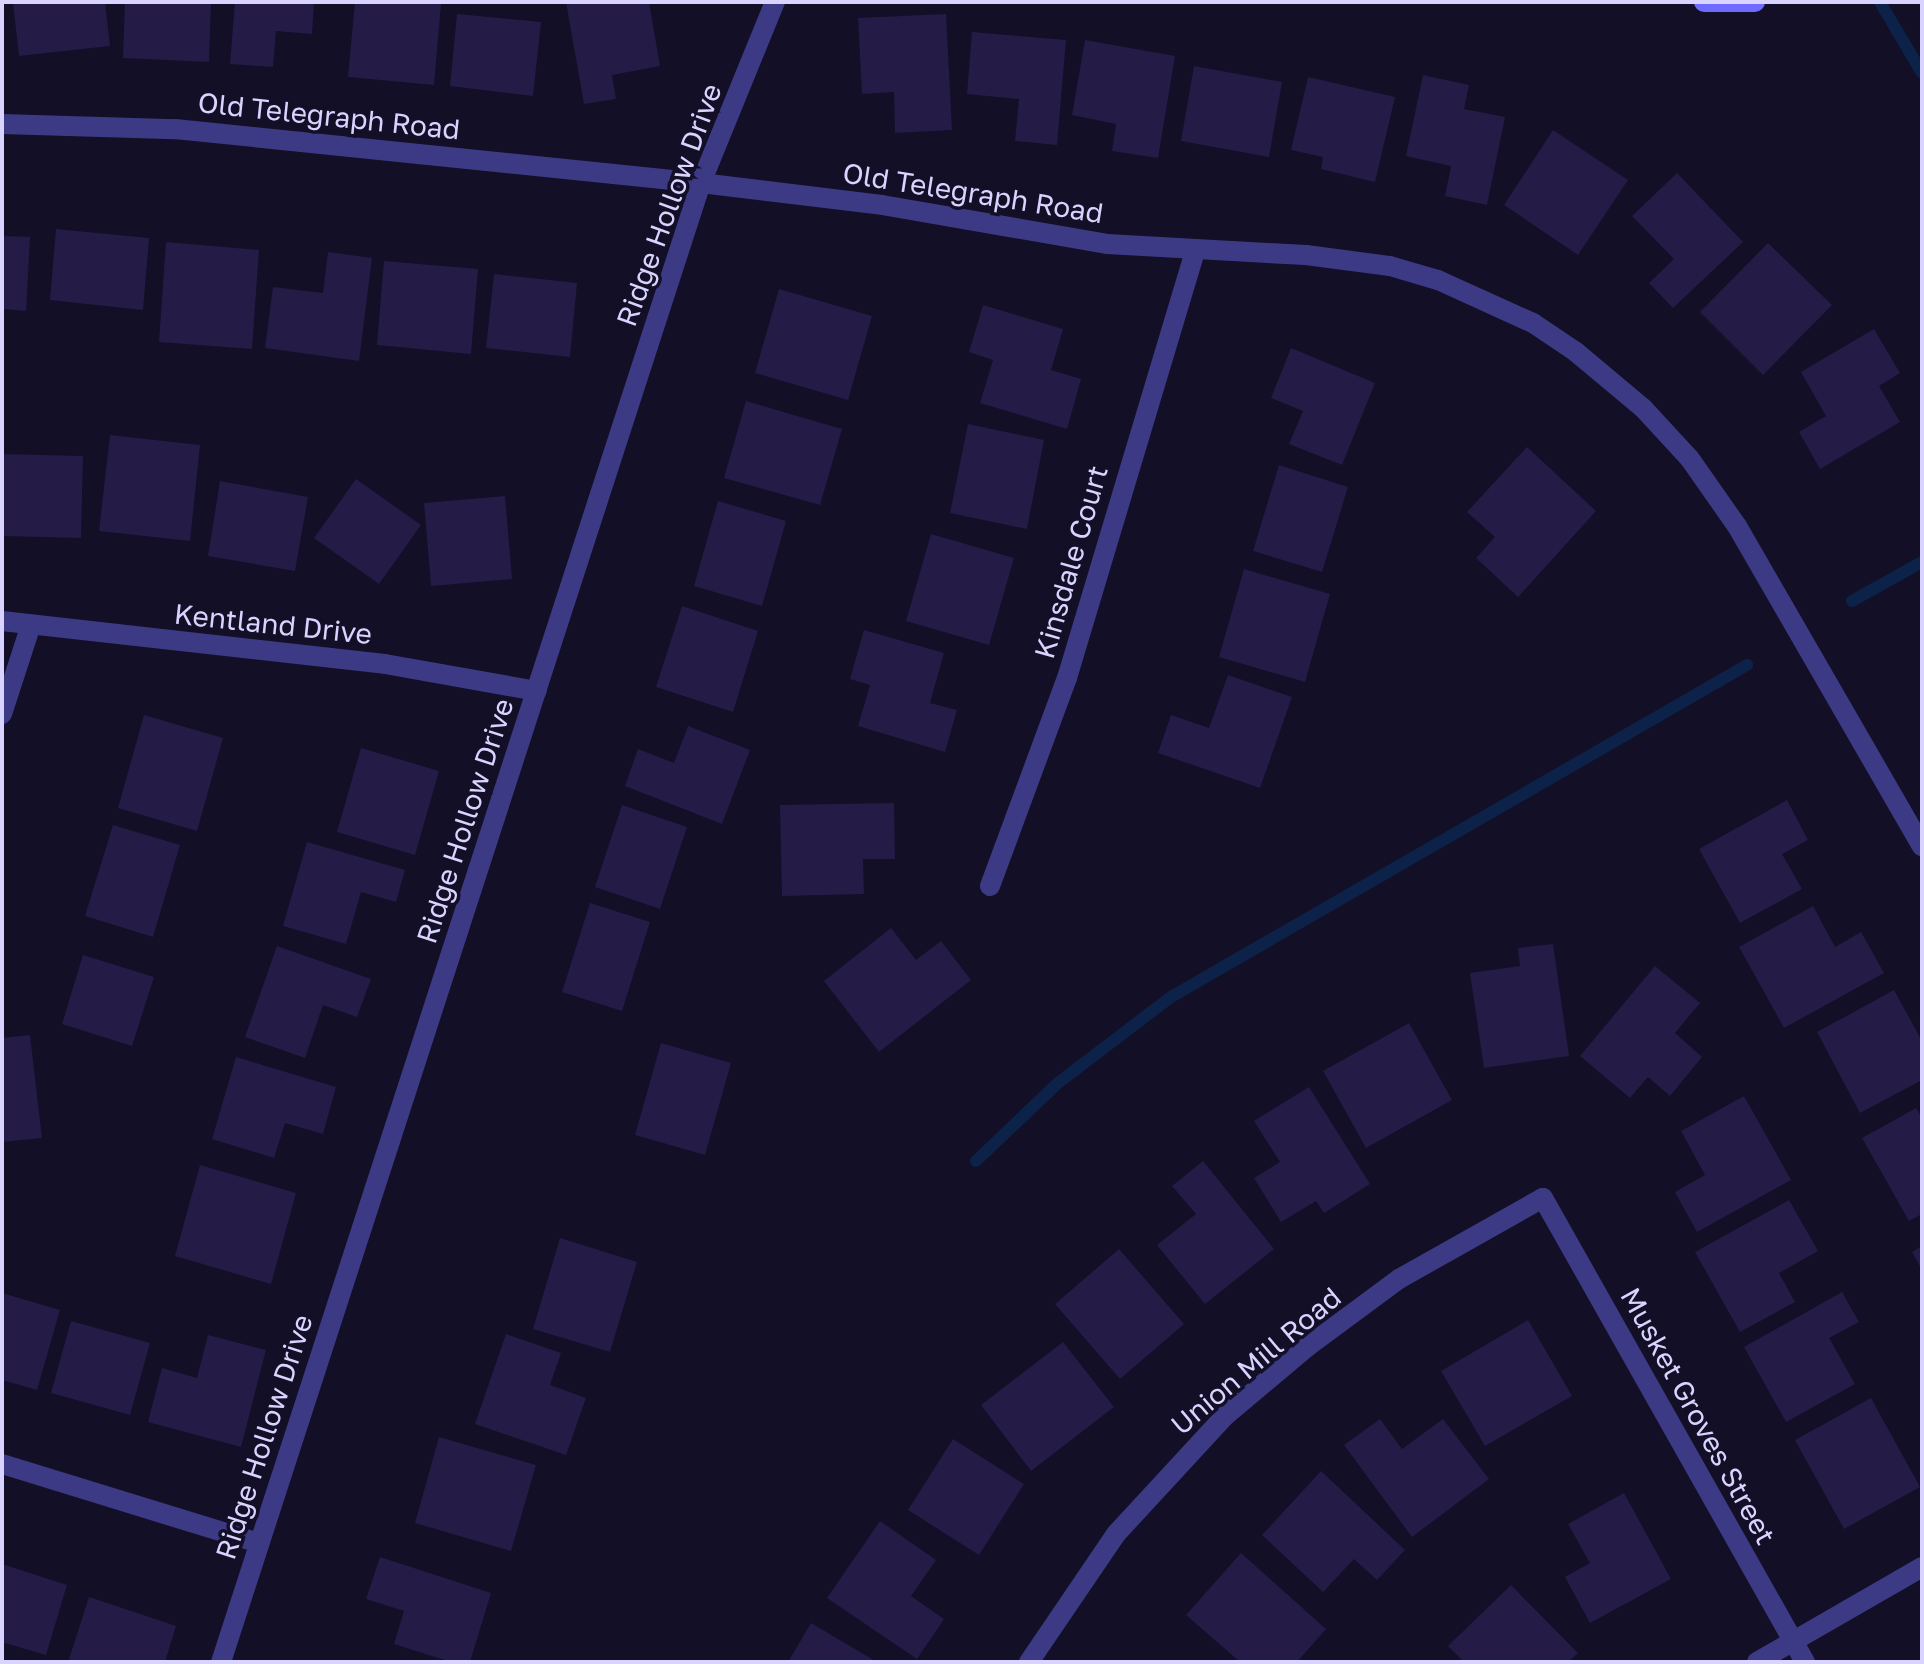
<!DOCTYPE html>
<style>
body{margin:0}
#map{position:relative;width:1924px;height:1664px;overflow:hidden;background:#130f26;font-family:"Golos Text",sans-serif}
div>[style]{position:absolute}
.stream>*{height:12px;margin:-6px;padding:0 6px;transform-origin:6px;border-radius:6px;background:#0c2248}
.building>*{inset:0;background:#241b47}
.minor>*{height:20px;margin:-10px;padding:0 10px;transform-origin:10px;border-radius:10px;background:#3d3a85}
.tertiary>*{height:20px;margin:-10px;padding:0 10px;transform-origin:10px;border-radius:10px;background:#3d3a85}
.secondary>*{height:20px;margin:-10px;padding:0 10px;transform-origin:10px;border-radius:10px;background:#6f6bff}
span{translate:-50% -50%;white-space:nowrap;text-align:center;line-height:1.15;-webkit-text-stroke:7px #130f26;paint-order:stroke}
.street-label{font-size:28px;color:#d9d4ff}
.frame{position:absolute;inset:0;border:4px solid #d9d4ff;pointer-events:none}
</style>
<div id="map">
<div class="stream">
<div style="left:1880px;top:2px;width:82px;rotate:59.4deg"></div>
<div style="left:1852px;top:601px;width:80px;rotate:-29.1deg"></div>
<div style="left:976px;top:1161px;width:113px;rotate:-43.6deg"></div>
<div style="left:1058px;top:1083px;width:142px;rotate:-37.3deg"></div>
<div style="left:1171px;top:997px;width:665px;rotate:-29.96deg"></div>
</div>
<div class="building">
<div style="clip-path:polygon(13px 2px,105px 2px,110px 46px,19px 56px)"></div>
<div style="clip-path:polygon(125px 2px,211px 2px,209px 62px,123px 58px)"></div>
<div style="clip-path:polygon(235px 2px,314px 2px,312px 34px,276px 31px,273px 67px,230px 64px)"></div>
<div style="clip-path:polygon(355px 2px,441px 4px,434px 85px,348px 77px)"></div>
<div style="clip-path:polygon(566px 2px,649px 2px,660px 66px,612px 75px,616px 99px,584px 104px)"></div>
<div style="clip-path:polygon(457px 14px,541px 22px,533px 96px,450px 86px)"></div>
<div style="clip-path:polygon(946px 14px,952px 130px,895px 133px,894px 92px,862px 94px,858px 18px)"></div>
<div style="clip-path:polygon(972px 32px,1066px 40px,1057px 145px,1015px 141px,1019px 99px,967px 94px)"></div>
<div style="clip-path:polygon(1085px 40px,1175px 56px,1158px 158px,1112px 151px,1116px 124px,1072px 115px)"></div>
<div style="clip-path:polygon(1194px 66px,1282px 82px,1269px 157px,1181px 141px)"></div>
<div style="clip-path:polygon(1423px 75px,1469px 85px,1464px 109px,1505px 117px,1487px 205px,1445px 196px,1451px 166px,1406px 156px)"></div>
<div style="clip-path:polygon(1308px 77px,1395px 97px,1375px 182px,1321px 169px,1323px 157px,1291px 150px)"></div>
<div style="clip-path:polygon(1553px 130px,1628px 180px,1578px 255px,1504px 205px)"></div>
<div style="clip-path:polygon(1677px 173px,1743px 242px,1673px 308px,1649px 283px,1674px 259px,1632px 216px)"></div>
<div style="clip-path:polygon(56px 229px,149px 238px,143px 310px,50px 300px)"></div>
<div style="clip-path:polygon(2px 236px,30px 237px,26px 311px,2px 309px)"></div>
<div style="clip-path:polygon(166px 242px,259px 250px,252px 349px,159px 342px)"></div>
<div style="clip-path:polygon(1768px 243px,1832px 305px,1763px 375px,1700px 312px)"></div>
<div style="clip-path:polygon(328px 252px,372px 258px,359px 361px,265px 348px,273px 287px,323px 293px)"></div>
<div style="clip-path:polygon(384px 261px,478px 269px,471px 354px,377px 345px)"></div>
<div style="clip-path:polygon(494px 274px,577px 283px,570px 357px,486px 348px)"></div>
<div style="clip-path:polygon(779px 289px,872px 316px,848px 400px,755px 373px)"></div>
<div style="clip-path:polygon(983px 305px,1063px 329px,1051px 370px,1081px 379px,1067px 429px,980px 403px,993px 360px,969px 352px)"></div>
<div style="clip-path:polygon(1874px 329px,1900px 373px,1879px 386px,1900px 422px,1820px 469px,1799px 432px,1826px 416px,1801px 372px)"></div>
<div style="clip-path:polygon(1291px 348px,1375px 383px,1342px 465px,1289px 444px,1303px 411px,1271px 398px)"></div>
<div style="clip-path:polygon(746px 401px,842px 429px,820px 505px,724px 478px)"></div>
<div style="clip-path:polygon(968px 424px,1044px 440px,1027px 529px,950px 513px)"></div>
<div style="clip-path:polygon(110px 435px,200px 445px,190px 541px,99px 531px)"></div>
<div style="clip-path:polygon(1527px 447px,1596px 511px,1518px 597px,1476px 558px,1495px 537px,1467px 512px)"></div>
<div style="clip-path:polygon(2px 454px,83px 456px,81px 538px,2px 536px)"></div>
<div style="clip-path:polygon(1279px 465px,1348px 487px,1322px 572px,1253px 551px)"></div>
<div style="clip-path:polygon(356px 479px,421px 525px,379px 584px,314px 538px)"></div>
<div style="clip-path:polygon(220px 481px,308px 497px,295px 571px,208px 556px)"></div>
<div style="clip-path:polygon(505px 496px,512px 579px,431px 586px,424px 503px)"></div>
<div style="clip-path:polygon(718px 501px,786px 521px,762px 606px,694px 586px)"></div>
<div style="clip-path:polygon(931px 534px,1014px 558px,989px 645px,906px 621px)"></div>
<div style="clip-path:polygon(1244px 569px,1330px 594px,1305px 682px,1219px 657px)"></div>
<div style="clip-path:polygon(682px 606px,758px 631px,733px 712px,656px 687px)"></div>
<div style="clip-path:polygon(864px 630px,944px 653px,930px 703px,957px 710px,945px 752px,858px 726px,870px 685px,850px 679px)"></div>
<div style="clip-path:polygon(1228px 675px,1292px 697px,1260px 788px,1158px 753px,1171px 715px,1209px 728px)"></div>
<div style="clip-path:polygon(144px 715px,223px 738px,197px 831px,118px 808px)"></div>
<div style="clip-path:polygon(688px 726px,750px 750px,722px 824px,625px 786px,638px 749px,674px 763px)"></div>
<div style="clip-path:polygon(361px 748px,439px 771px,415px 855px,337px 832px)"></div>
<div style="clip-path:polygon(1787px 800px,1808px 840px,1782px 854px,1802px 889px,1740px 923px,1699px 849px)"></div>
<div style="clip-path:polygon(894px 803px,895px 859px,863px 859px,864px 894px,782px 896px,780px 805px)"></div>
<div style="clip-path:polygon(622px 805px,687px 827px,660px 909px,595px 887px)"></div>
<div style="clip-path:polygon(113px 825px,180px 845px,153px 937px,85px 916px)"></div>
<div style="clip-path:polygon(307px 842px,405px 870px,396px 902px,361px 892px,346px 944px,283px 926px)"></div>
<div style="clip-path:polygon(590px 903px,650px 922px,622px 1011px,562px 992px)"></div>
<div style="clip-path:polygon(1813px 906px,1835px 947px,1861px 932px,1884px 973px,1784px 1028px,1739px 947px)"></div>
<div style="clip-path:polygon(891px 928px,916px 960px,941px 941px,971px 980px,879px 1052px,824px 981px)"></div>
<div style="clip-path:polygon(1553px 944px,1569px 1056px,1484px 1068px,1470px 973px,1520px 966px,1518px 948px)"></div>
<div style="clip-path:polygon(277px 946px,371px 979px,357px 1017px,323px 1005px,305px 1058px,245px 1037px)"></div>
<div style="clip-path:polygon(83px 955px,154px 977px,132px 1046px,62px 1024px)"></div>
<div style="clip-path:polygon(1655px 966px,1700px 1003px,1675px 1033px,1702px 1057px,1670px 1096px,1648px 1077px,1630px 1098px,1580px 1056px)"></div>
<div style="clip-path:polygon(1894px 990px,1922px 1041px,1922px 1080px,1860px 1113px,1817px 1032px)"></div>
<div style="clip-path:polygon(1409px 1023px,1452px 1100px,1366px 1148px,1323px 1071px)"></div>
<div style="clip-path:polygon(30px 1035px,42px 1138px,2px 1142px,2px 1038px)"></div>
<div style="clip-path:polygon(661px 1043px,731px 1063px,705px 1155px,635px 1135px)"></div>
<div style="clip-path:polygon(236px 1057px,336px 1087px,323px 1134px,285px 1123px,274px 1158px,212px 1139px)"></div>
<div style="clip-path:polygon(1309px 1087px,1370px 1184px,1324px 1213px,1316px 1201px,1281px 1222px,1254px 1178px,1280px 1162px,1254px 1121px)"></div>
<div style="clip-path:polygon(1744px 1096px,1791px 1180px,1697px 1232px,1675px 1192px,1705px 1175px,1681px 1131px)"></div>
<div style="clip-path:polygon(1916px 1108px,1922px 1118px,1922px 1214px,1909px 1221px,1862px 1138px)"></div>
<div style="clip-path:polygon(1203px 1161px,1274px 1249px,1205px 1304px,1157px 1245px,1196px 1214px,1172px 1186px)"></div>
<div style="clip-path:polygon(200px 1165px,296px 1193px,271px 1284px,175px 1256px)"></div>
<div style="clip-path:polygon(1789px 1200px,1818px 1251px,1779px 1273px,1795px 1302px,1740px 1332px,1695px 1252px)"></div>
<div style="clip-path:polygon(560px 1238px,637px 1262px,610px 1352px,533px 1329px)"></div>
<div style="clip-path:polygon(1922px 1246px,1922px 1270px,1912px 1252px)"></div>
<div style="clip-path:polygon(1119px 1249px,1184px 1324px,1120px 1379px,1055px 1304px)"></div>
<div style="clip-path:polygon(1842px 1292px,1859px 1322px,1829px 1338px,1855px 1384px,1786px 1422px,1744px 1347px)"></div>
<div style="clip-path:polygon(2px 1293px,60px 1310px,37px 1390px,2px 1380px)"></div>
<div style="clip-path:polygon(1528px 1320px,1572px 1396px,1485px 1446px,1441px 1371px)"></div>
<div style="clip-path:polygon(71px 1321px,150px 1343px,130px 1415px,51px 1393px)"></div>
<div style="clip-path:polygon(506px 1334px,561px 1353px,550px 1385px,586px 1398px,566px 1455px,475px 1424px)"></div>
<div style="clip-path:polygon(208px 1335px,266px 1350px,241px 1447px,148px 1422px,162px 1368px,197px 1378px)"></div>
<div style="clip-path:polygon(1063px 1342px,1114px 1407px,1031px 1471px,981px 1405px)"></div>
<div style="clip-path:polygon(1871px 1398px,1920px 1487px,1844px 1529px,1795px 1440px)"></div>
<div style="clip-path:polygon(1380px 1419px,1402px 1449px,1443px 1419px,1489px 1479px,1412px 1537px,1344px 1445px)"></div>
<div style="clip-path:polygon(439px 1437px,536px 1465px,511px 1551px,415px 1523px)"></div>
<div style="clip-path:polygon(953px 1439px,1024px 1484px,979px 1555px,908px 1510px)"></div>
<div style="clip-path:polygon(1321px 1471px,1405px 1550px,1377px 1580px,1354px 1559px,1323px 1592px,1262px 1535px)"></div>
<div style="clip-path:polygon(1624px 1493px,1671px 1579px,1590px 1623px,1565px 1577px,1590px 1563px,1568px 1524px)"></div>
<div style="clip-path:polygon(880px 1521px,936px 1560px,911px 1596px,944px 1619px,917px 1659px,827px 1598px)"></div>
<div style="clip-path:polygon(1241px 1553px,1326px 1629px,1297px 1662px,1240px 1662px,1186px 1615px)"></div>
<div style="clip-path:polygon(380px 1557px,491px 1593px,470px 1662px,451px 1662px,394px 1644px,404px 1611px,366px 1599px)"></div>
<div style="clip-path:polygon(2px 1564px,67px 1585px,46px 1655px,2px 1642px)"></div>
<div style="clip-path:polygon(1511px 1585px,1578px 1653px,1568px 1662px,1464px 1662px,1448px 1646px)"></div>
<div style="clip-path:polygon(89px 1597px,176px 1626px,165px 1662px,68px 1662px)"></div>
<div style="clip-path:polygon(811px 1623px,877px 1662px,788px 1662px)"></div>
</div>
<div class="minor">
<div style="left:2px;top:124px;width:173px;rotate:1.7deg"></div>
<div style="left:175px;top:129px;width:529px;rotate:5.86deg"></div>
<div style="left:701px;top:183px;width:182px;rotate:6.9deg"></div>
<div style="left:882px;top:205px;width:228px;rotate:9.8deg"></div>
<div style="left:1107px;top:244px;width:199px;rotate:3.2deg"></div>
<div style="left:1306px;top:255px;width:85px;rotate:7.5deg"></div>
<div style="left:1390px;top:266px;width:50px;rotate:16.3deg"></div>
<div style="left:1438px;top:280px;width:104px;rotate:24.4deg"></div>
<div style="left:1533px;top:323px;width:52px;rotate:34deg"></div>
<div style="left:1576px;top:352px;width:87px;rotate:39.9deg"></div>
<div style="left:1643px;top:408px;width:69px;rotate:47.3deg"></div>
<div style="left:1690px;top:459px;width:82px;rotate:55deg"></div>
<div style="left:1737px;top:526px;width:370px;rotate:60deg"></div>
<div style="left:2px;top:621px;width:385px;rotate:6.4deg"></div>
<div style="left:385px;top:664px;width:154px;rotate:10.1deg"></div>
<div style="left:2px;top:714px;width:94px;rotate:-72deg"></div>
<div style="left:990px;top:886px;width:222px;rotate:-69.7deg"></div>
<div style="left:1067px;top:678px;width:447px;rotate:-73.3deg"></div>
<div style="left:2px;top:1464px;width:269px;rotate:17.1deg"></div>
<div style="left:1029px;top:1662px;width:155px;rotate:-55.8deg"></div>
<div style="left:1116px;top:1534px;width:162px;rotate:-47.3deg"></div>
<div style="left:1226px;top:1415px;width:106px;rotate:-40deg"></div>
<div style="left:1307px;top:1347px;width:114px;rotate:-36.5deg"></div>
<div style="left:1399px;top:1279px;width:165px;rotate:-29.4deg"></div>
<div style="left:1543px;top:1198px;width:533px;rotate:60.55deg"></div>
<div style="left:1757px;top:1662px;width:190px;rotate:-29.9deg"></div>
</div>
<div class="tertiary">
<div style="left:221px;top:1662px;width:1555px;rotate:-72.02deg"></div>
<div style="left:701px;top:183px;width:196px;rotate:-67.8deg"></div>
</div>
<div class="secondary">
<div style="left:1704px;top:2px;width:51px"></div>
</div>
<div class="street-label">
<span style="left:329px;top:116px;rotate:6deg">Old Telegraph Road</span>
<span style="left:973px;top:193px;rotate:9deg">Old Telegraph Road</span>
<span style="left:669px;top:205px;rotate:-70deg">Ridge Hollow Drive</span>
<span style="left:1071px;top:562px;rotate:-74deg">Kinsdale Court</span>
<span style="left:273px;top:624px;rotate:6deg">Kentland Drive</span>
<span style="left:465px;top:821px;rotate:-72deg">Ridge Hollow Drive</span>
<span style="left:1256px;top:1361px;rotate:-40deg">Union Mill Road</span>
<span style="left:1698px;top:1416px;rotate:61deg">Musket Groves Street</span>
<span style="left:264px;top:1437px;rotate:-72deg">Ridge Hollow Drive</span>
</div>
<div class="frame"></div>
</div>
